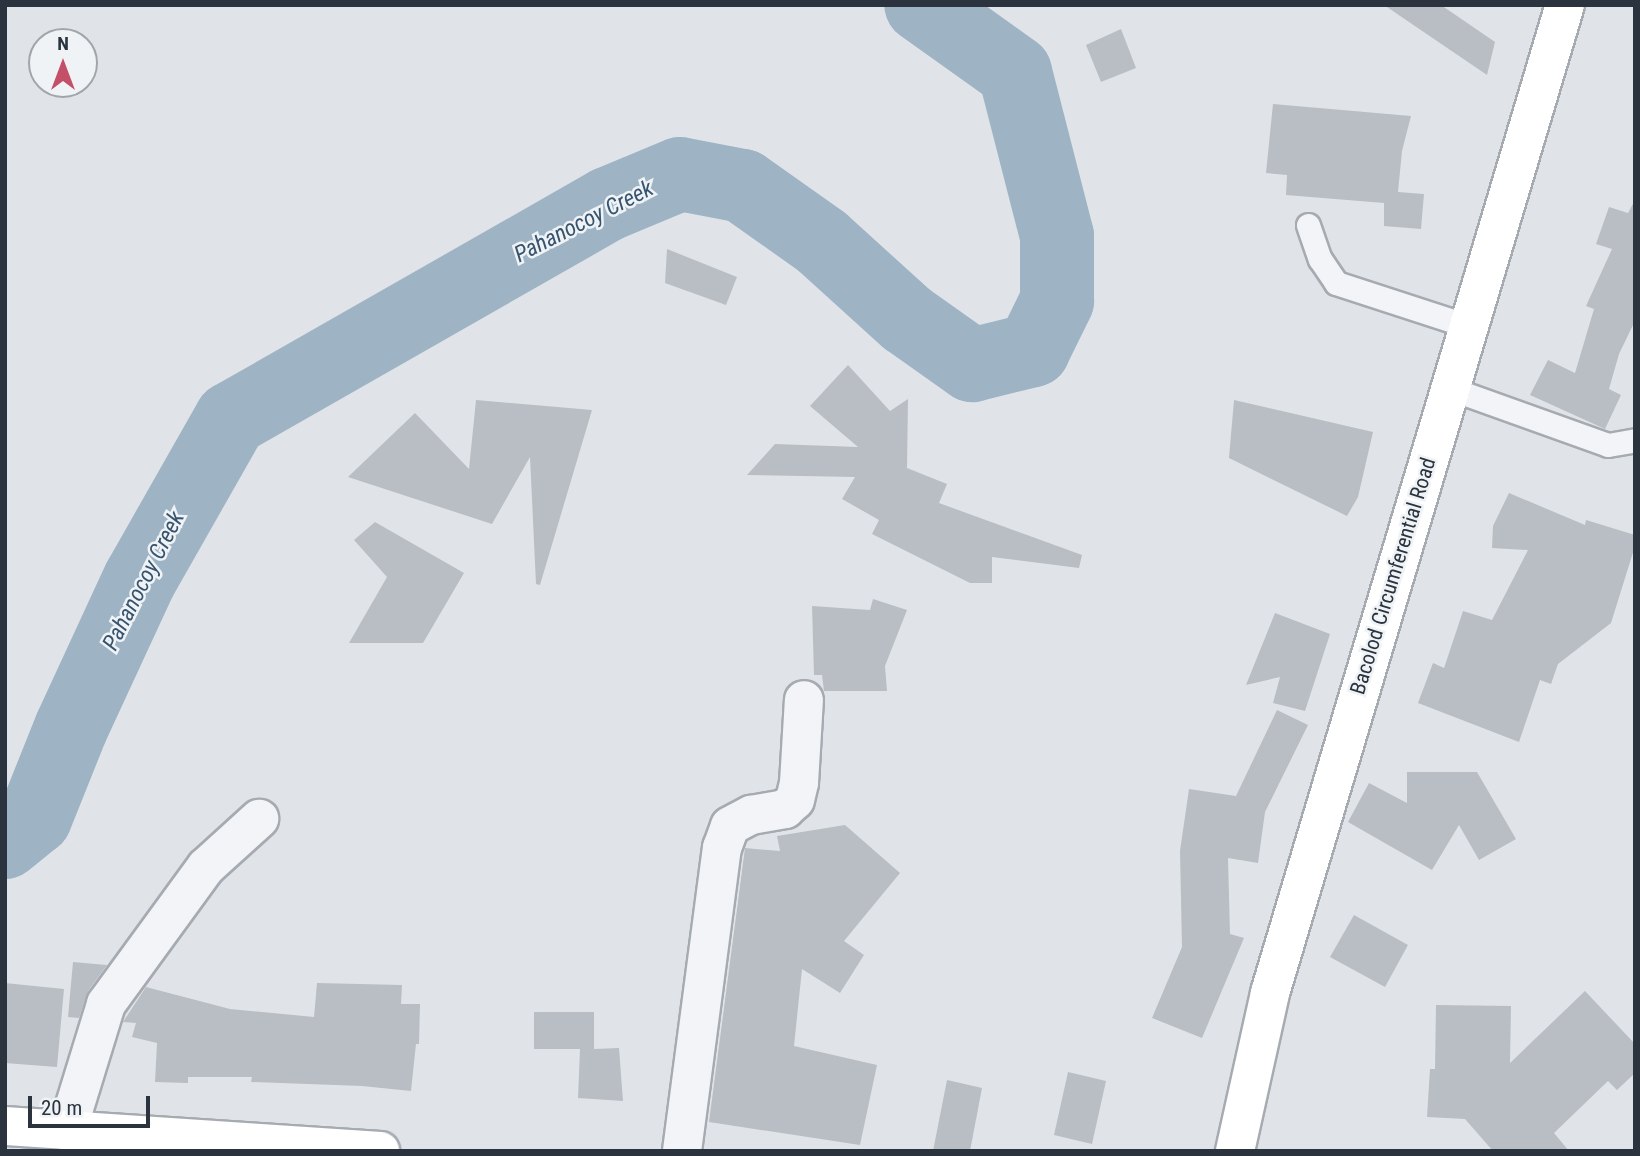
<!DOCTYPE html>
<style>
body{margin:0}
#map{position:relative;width:1640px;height:1156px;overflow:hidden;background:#e0e4e8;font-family:"Roboto Condensed",sans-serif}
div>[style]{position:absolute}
.river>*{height:74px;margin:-37px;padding:0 37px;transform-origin:37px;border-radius:37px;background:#9eb4c5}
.building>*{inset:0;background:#b8bec4}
.roads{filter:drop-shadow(2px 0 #a6abb2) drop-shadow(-2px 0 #a6abb2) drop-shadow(0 2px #a6abb2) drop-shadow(0 -2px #a6abb2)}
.lane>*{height:23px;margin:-11.5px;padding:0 11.5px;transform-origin:11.5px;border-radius:11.5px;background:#f3f4f7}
.street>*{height:38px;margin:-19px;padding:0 19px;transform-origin:19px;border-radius:19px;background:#f3f4f7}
.primary>*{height:38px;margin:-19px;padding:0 19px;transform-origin:19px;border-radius:19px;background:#fff}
span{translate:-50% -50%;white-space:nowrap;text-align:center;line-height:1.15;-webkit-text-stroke:5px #f0f3f6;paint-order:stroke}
.street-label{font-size:21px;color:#2a333e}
.water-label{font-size:23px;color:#37546f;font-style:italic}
.frame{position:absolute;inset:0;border:7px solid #2a333e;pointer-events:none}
.north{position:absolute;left:28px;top:28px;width:70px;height:70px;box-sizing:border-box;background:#f0f3f6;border:2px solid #a1a6ac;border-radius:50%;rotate:0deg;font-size:19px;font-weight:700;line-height:28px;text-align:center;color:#2a333e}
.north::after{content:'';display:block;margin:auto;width:24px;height:32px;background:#c34f69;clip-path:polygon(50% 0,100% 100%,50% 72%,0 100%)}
.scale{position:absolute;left:28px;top:1096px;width:122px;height:32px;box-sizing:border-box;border:4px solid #2a333e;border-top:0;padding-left:9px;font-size:21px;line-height:24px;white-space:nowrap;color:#2a333e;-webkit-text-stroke:5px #f0f3f6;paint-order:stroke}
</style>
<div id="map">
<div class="river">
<div style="left:5px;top:842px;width:38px;rotate:-39deg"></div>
<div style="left:35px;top:818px;width:97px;rotate:-68.2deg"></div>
<div style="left:71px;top:728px;width:164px;rotate:-65.2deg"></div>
<div style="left:140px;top:579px;width:184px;rotate:-60.4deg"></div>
<div style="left:231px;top:419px;width:434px;rotate:-29.7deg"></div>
<div style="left:608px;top:204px;width:78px;rotate:-22.6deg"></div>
<div style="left:680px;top:174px;width:64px;rotate:10.8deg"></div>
<div style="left:743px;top:186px;width:97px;rotate:35.3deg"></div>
<div style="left:822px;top:242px;width:115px;rotate:42.2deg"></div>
<div style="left:907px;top:319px;width:80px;rotate:35.3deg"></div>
<div style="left:972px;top:365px;width:63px;rotate:-13.8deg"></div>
<div style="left:1033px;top:350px;width:55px;rotate:-63.9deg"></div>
<div style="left:1057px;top:301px;width:65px;rotate:-90deg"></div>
<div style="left:1057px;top:236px;width:169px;rotate:-104.4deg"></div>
<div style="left:1015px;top:72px;width:115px;rotate:-144.5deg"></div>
</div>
<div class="building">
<div style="clip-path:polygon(1384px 5px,1441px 5px,1495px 42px,1487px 75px)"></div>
<div style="clip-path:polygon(1121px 29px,1136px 68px,1101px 82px,1086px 45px)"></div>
<div style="clip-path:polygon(1273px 104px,1411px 116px,1402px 151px,1398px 192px,1424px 194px,1421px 229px,1384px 226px,1384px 203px,1286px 195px,1287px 175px,1266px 173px)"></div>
<div style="clip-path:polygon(1635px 200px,1635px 321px,1619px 354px,1609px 389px,1621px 395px,1605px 429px,1530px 395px,1548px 360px,1575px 373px,1594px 309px,1586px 306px,1612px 249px,1596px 244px,1609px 207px,1628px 213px)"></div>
<div style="clip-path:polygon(667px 249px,737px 277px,726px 305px,665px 283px)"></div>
<div style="clip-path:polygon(848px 365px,890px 411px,908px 399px,907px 468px,947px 484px,939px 503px,1082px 555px,1079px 568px,992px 557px,992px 583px,970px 583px,872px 534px,879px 520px,842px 499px,855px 477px,747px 475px,775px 444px,858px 447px,810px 406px)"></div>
<div style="clip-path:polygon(476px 400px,592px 410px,540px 585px,536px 584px,530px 457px,492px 524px,348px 477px,415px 413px,469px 469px)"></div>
<div style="clip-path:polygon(1234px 400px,1373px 432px,1358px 497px,1347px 516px,1229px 458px)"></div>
<div style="clip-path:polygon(1509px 493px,1585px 525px,1586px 520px,1635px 535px,1635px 546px,1611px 623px,1558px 664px,1551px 684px,1540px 680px,1519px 742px,1418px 703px,1433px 663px,1444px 668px,1463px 611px,1492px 620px,1528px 550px,1492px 548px,1493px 526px)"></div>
<div style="clip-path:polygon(375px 522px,464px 573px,423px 643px,349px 643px,387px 577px,354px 540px)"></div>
<div style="clip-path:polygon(873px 599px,907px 610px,885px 666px,887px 691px,824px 691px,822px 675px,814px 675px,812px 606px,870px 610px)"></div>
<div style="clip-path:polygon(1275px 613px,1330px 634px,1305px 711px,1273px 703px,1280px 677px,1246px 685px)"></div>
<div style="clip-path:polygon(1277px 710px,1308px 725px,1265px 812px,1258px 863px,1228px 858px,1230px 934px,1244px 938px,1202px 1038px,1152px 1018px,1182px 947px,1180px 851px,1189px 789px,1236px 796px)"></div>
<div style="clip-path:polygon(1407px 772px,1477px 772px,1516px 839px,1479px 860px,1459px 825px,1432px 870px,1348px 822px,1369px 783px,1407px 803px)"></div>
<div style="clip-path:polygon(845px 825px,900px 873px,844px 941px,864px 955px,840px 993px,802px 969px,794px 1046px,877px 1065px,860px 1145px,709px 1122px,745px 848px,780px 851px,777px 836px)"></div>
<div style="clip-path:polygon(1354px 915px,1408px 945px,1385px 987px,1330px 957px)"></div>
<div style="clip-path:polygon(73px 962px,107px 965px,88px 991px,79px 1018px,68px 1017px)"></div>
<div style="clip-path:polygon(5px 983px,64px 989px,57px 1067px,5px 1063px)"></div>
<div style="clip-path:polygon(317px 983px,402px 985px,401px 1004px,420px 1004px,419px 1044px,416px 1044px,411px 1091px,362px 1086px,251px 1082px,252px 1077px,188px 1077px,188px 1083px,155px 1082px,157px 1043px,132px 1037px,136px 1023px,123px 1022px,146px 987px,230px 1009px,314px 1017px)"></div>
<div style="clip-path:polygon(1585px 991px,1635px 1044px,1635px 1073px,1617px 1090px,1608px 1081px,1554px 1133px,1569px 1151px,1493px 1151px,1465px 1119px,1427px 1117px,1430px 1069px,1435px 1069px,1436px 1005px,1511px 1006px,1510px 1063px)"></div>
<div style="clip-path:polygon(534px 1012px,594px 1012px,594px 1049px,619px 1048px,623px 1101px,578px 1098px,580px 1049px,588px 1049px,534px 1049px)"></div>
<div style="clip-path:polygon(1068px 1072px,1106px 1081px,1092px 1144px,1054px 1135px)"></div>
<div style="clip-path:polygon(947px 1080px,982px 1088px,970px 1151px,933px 1151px)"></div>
</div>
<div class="roads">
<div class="lane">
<div style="left:1308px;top:225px;width:36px;rotate:71deg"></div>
<div style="left:1320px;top:259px;width:29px;rotate:56deg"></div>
<div style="left:1336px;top:283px;width:139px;rotate:18deg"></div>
<div style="left:1449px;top:388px;width:169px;rotate:19.7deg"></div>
<div style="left:1608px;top:445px;width:27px;rotate:-10deg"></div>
</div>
<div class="street">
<div style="left:67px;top:1131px;width:133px;rotate:-72.9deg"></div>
<div style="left:106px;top:1004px;width:170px;rotate:-53.9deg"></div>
<div style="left:206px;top:867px;width:72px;rotate:-42.2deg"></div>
<div style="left:682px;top:1151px;width:306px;rotate:-82.5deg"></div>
<div style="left:722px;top:848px;width:23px;rotate:-70deg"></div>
<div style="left:730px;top:826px;width:24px;rotate:-28deg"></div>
<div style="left:751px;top:815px;width:35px;rotate:-10deg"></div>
<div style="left:785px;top:809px;width:13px;rotate:-42deg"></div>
<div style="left:795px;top:800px;width:17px;rotate:-77deg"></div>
<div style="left:799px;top:783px;width:83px;rotate:-86.6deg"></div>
</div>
<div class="primary">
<div style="left:5px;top:1126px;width:376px;rotate:3.8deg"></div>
<div style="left:1235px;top:1151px;width:162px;rotate:-77.5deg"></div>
<div style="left:1270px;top:993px;width:1031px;rotate:-73.38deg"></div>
</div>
</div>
<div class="street-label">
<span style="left:1393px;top:576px;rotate:-73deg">Bacolod Circumferential Road</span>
</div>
<div class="water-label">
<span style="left:584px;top:222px;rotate:-27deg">Pahanocoy Creek</span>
<span style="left:144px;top:581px;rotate:-63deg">Pahanocoy Creek</span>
</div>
<div class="frame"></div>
<div class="north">N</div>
<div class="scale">20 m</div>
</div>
